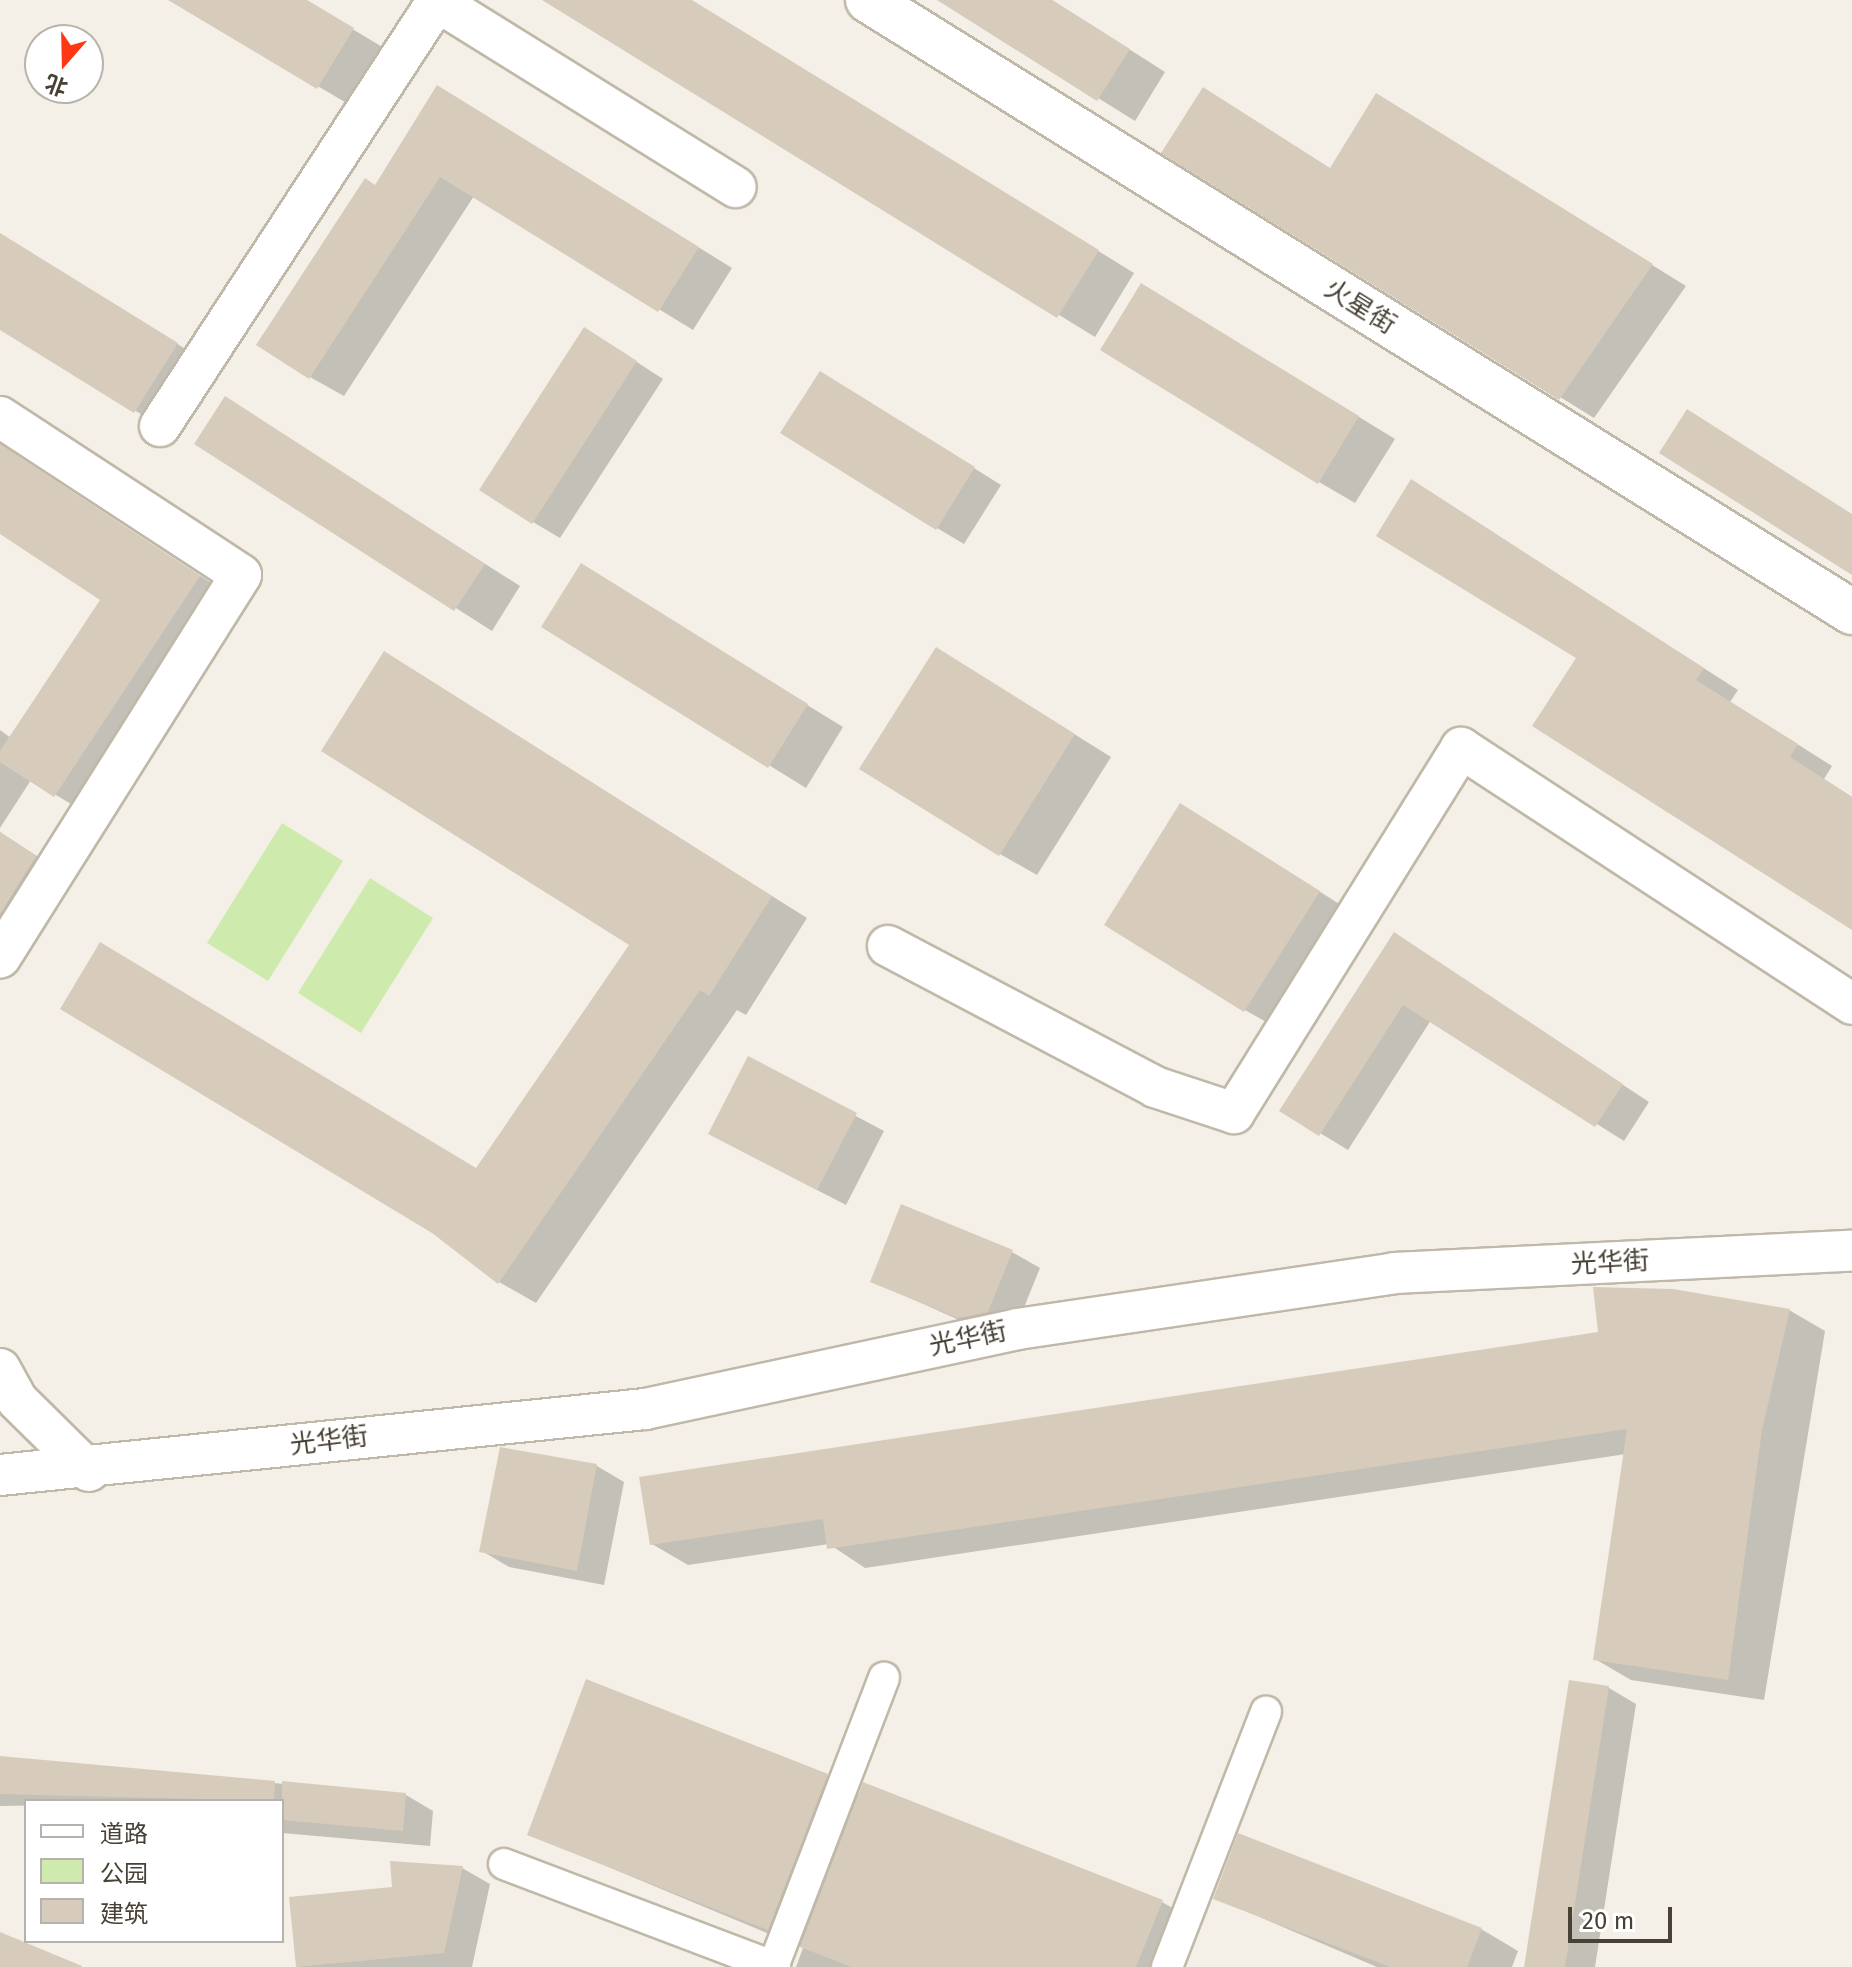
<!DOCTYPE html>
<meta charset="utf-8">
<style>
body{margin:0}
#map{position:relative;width:1852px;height:1967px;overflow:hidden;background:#f4f0e7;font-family:"Fira Sans","Noto Sans SC",sans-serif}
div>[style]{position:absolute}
.green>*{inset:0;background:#ceebad}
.shadow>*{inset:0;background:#0003}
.building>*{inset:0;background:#d7ccbb}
.roads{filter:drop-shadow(2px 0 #c0b8a8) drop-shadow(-2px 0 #c0b8a8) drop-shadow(0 2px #c0b8a8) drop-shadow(0 -2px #c0b8a8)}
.pedestrian>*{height:30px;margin:-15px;padding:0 15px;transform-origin:15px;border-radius:15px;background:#fff}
.minor>*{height:40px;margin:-20px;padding:0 20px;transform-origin:20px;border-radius:20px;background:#fff}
.tertiary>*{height:44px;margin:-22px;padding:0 22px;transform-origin:22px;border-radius:22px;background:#fff}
span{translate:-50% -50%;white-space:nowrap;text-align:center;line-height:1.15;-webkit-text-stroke:6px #fff;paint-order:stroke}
.street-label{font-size:26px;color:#484135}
.legend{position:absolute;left:24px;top:1799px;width:260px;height:144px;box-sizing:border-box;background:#fff;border:2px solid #b6b3ae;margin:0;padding:10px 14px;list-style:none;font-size:24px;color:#484135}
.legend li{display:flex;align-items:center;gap:16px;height:40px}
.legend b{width:40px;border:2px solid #b6b3ae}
.north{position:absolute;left:24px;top:24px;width:80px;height:80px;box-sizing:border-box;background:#fff;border:2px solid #b6b3ae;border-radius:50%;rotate:200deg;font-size:22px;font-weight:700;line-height:32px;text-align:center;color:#484135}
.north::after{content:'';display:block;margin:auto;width:28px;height:36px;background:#ff3813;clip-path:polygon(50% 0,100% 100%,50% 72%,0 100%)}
.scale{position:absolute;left:1568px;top:1907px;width:104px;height:36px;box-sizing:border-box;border:4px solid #484135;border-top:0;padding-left:10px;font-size:24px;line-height:28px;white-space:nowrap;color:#484135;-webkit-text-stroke:6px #fff;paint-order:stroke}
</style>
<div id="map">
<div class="green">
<div style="clip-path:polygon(282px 823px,343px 861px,268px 981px,207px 943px)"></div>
<div style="clip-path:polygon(370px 878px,433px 918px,361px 1033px,298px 993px)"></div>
</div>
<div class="shadow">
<div style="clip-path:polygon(172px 0,304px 0,389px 51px,355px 108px)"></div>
<div style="clip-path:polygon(546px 0,690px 0,1134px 273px,1095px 337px)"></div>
<div style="clip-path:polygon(941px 0,1052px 0,1165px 72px,1135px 121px)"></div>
<div style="clip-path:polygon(472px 107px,732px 268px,693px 330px,474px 196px,344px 396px,310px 377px,376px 187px)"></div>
<div style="clip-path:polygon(1410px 115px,1686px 286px,1594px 418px,1164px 152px,1331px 169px)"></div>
<div style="clip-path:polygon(0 234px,213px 366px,172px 433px,0 328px)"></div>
<div style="clip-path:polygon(1179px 307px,1395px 439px,1355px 503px,1319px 482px)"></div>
<div style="clip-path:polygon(612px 346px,663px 379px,560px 538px,533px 522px)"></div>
<div style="clip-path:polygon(848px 389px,1001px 485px,964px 544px,937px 528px)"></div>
<div style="clip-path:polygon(226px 399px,520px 586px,492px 631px,197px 443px)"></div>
<div style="clip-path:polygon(0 446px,236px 599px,91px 816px,31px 780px,0 828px,0 730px,11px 738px,103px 600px,0 532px)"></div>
<div style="clip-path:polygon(1412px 482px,1738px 690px,1730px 702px,1832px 766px,1824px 779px,1852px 797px,1852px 927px)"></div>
<div style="clip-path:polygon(617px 588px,843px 727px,806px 788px,544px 626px)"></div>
<div style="clip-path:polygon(973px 671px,1111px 757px,1037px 875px,1000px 854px)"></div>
<div style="clip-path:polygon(421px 675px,807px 918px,746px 1015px,737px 1010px,536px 1303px,499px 1282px,477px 1170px,632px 945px)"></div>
<div style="clip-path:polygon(1218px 827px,1355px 914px,1282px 1031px,1245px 1010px)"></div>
<div style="clip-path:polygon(0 832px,72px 879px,0 923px)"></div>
<div style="clip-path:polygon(1394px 934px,1649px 1102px,1624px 1141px,1431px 1020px,1348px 1150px,1282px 1110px)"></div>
<div style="clip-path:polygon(749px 1059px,884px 1131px,846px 1205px,738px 1149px)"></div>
<div style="clip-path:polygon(1012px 1252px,1040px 1268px,1016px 1327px,988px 1333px,872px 1281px)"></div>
<div style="clip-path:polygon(1789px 1310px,1825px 1331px,1764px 1700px,1631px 1680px,1595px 1659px,1626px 1454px,865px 1568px,829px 1544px,688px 1565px,652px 1544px,1601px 1333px)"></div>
<div style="clip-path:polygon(501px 1449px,597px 1466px,624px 1482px,604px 1585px,509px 1567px,482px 1551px)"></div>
<div style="clip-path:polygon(1571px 1682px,1609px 1688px,1636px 1704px,1595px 1967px,1526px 1967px)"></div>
<div style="clip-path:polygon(0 1758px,406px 1795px,433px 1811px,430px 1846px,282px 1833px,282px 1801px,0 1806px)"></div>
<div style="clip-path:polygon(827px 1776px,861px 1795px,1162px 1902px,1199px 1923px,1182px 1967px,796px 1967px,803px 1948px,529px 1834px)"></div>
<div style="clip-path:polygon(462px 1868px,490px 1884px,472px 1967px,298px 1967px,291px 1898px,394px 1889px)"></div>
<div style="clip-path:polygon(1215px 1898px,1481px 1929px,1518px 1951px,1512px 1967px,1377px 1967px)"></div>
</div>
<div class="building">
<div style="clip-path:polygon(168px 0,307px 0,354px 28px,317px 89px)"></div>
<div style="clip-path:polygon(542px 0,692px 0,1099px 250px,1057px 318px)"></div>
<div style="clip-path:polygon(937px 0,1052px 0,1130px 49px,1097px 101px)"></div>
<div style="clip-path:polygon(437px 85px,699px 247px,658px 312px,440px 177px,309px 379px,256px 345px,365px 178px,375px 185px)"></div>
<div style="clip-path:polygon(1203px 87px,1330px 168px,1376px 93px,1653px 264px,1559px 400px,1161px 153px)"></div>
<div style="clip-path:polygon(0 233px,178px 343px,134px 413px,0 330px)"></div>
<div style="clip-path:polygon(1141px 283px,1359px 416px,1318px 484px,1100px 350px)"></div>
<div style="clip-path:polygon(584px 327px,637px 361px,532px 524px,479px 490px)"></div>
<div style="clip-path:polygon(820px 371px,975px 467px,936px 530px,780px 433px)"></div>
<div style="clip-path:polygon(225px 396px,485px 564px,454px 611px,194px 444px)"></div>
<div style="clip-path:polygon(1687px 409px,1852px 514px,1852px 575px,1659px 453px)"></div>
<div style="clip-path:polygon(0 444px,200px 576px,54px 797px,0 762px,0 751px,100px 600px,0 534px)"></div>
<div style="clip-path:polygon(1411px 479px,1704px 668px,1696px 680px,1798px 744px,1790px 757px,1852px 797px,1852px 930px,1532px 726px,1576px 658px,1376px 536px)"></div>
<div style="clip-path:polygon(581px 563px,808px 704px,768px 768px,541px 627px)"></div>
<div style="clip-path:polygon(936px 647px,1075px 734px,999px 856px,859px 769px)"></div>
<div style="clip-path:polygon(384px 651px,772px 896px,709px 996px,700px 990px,498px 1284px,432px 1233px,60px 1009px,100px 942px,476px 1168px,629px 945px,321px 751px)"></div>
<div style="clip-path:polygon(1180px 803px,1320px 891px,1244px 1012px,1104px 925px)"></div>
<div style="clip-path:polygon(0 832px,36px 856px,0 914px)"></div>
<div style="clip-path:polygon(1394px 932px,1623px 1084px,1595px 1127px,1403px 1005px,1319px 1136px,1279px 1111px)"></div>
<div style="clip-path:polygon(748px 1056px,857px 1113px,817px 1190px,708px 1134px)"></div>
<div style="clip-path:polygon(901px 1204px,1013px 1250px,988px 1312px,958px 1318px,870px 1282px)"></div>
<div style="clip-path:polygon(1593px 1287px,1673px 1289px,1790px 1309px,1762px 1430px,1728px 1680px,1593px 1660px,1627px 1429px,827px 1549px,823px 1519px,650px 1545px,639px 1477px,1598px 1332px)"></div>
<div style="clip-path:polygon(500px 1447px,597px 1464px,577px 1571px,479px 1552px)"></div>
<div style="clip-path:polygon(586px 1679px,828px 1774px,768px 1930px,527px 1835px)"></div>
<div style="clip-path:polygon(1569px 1680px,1609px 1686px,1565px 1967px,1524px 1967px)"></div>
<div style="clip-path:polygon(0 1756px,275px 1781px,274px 1801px,0 1794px)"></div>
<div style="clip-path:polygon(282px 1781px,406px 1793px,403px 1831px,282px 1820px)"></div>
<div style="clip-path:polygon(863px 1782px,1163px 1900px,1136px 1967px,852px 1967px,800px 1947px)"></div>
<div style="clip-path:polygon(1238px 1833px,1482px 1928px,1467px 1967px,1390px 1967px,1213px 1899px)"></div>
<div style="clip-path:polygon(390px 1861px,463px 1866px,444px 1953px,296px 1967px,289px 1897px,392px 1887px)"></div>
<div style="clip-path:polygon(0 1932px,82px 1966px,82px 1967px,0 1967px)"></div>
</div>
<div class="roads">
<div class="pedestrian">
<div style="left:504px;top:1864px;width:290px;rotate:20.8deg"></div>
<div style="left:773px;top:1967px;width:310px;rotate:-69deg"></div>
<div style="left:1167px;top:1967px;width:274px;rotate:-68.8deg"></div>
</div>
<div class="minor">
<div style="left:435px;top:0;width:354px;rotate:31.9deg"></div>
<div style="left:0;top:417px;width:288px;rotate:33.2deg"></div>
<div style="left:241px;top:575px;width:452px;rotate:122.2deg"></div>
<div style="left:160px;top:426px;width:509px;rotate:-56.87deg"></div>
<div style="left:888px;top:946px;width:302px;rotate:27.8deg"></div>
<div style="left:1155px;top:1087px;width:83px;rotate:18.2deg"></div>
<div style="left:1234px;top:1113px;width:430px;rotate:-58.1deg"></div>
<div style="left:1461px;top:748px;width:467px;rotate:33.2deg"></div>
<div style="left:0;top:1369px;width:35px;rotate:61deg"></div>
<div style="left:17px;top:1400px;width:101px;rotate:44.6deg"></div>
<div style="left:0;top:1475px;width:648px;rotate:-5.84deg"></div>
<div style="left:645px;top:1409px;width:381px;rotate:-12.1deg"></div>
<div style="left:1017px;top:1329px;width:381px;rotate:-8.4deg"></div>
<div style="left:1394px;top:1273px;width:459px;rotate:-2.8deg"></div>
</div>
<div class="tertiary">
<div style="left:868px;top:0;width:1159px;rotate:31.88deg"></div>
</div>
</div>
<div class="street-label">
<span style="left:1360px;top:307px;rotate:32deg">火星街</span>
<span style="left:1610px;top:1263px;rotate:-3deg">光华街</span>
<span style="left:968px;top:1339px;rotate:-12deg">光华街</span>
<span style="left:329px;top:1441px;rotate:-7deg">光华街</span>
</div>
<ul class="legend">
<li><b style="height:10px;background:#fff"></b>道路</li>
<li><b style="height:22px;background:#ceebad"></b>公园</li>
<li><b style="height:22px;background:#d7ccbb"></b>建筑</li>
</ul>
<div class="north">北</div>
<div class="scale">20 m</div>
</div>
